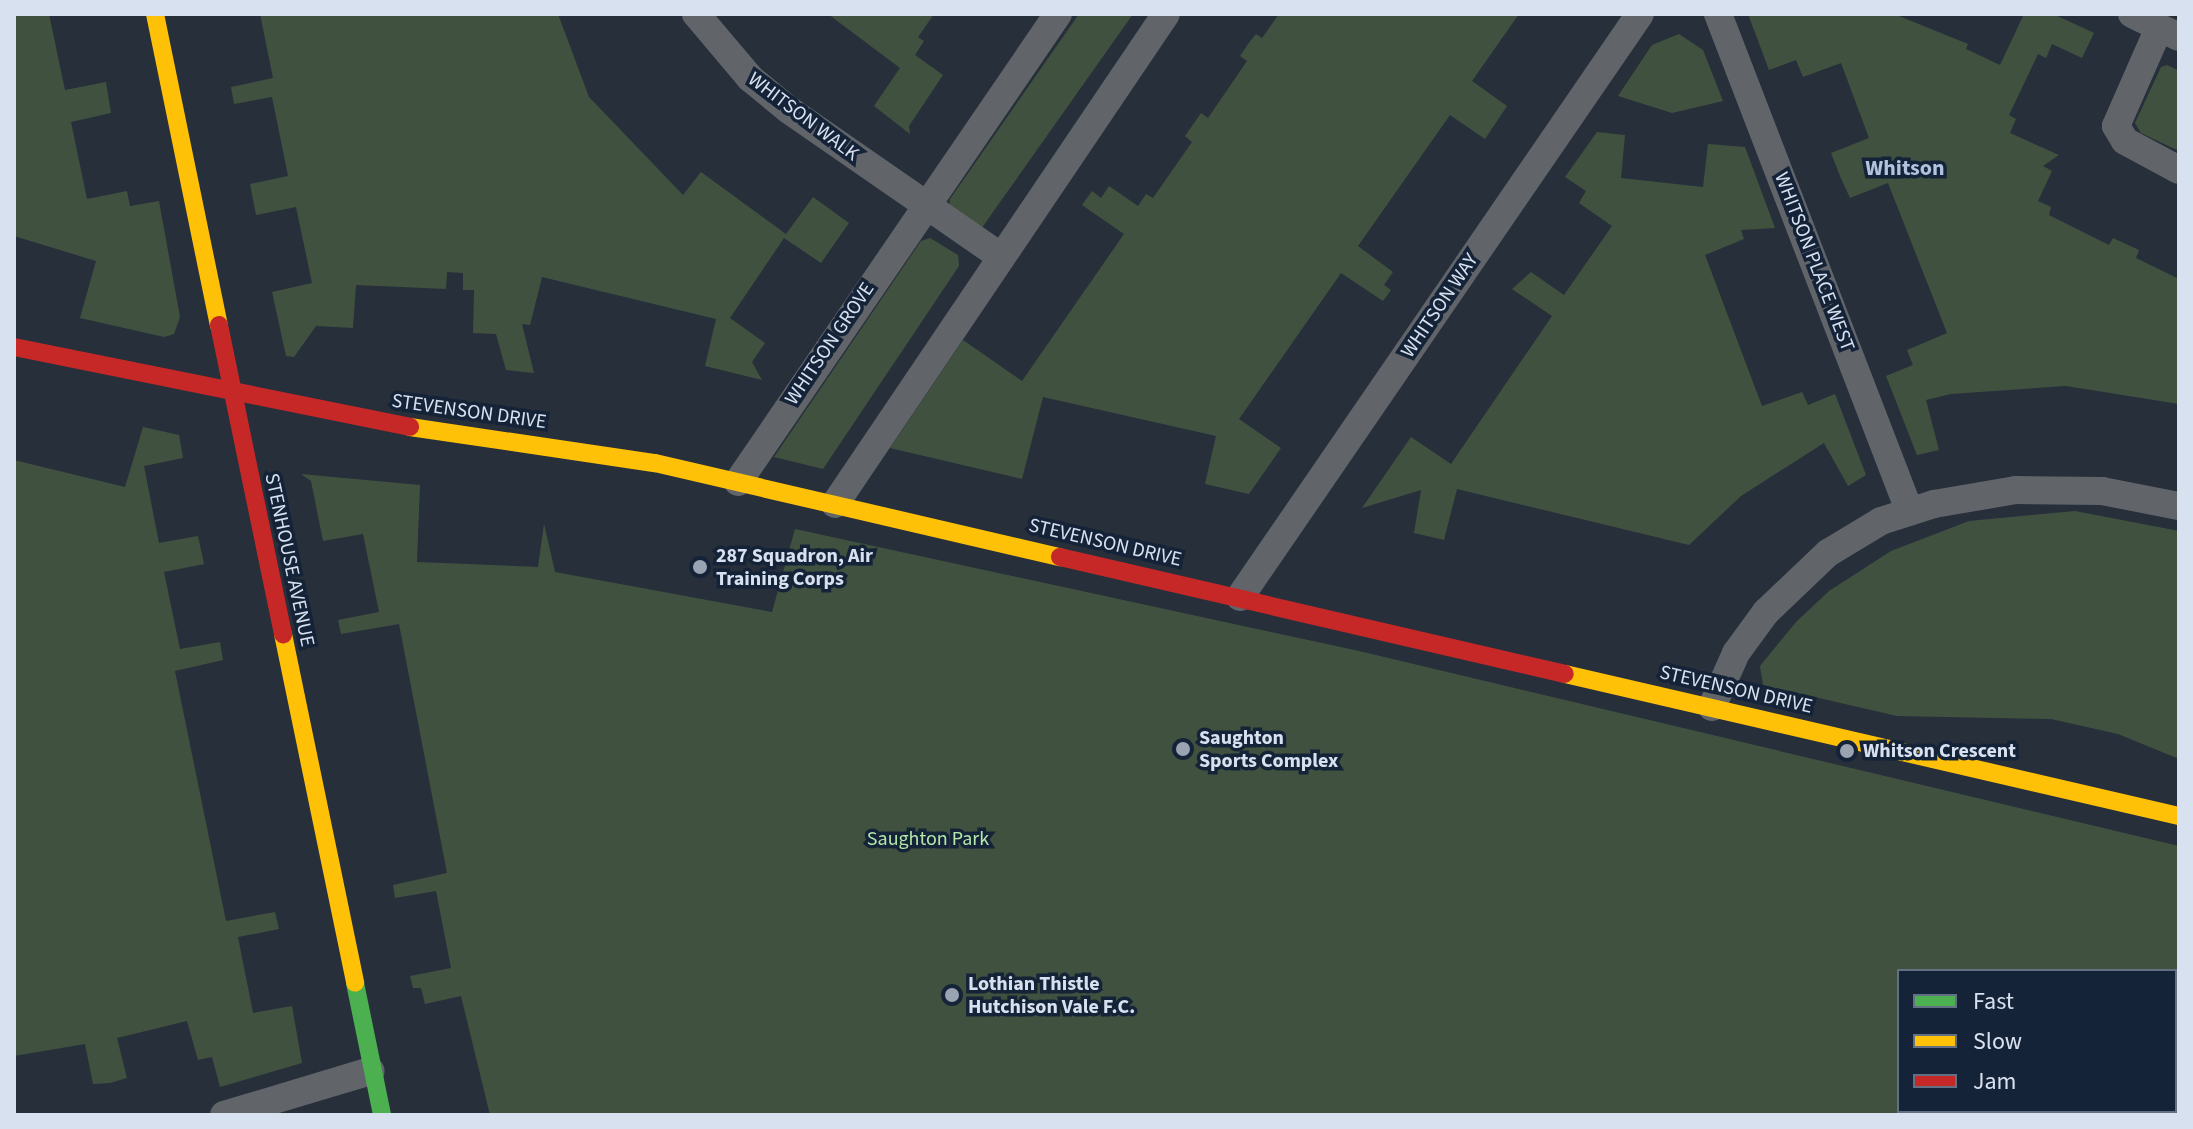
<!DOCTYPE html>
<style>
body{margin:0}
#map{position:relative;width:2193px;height:1129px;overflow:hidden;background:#272f3b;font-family:"Source Sans 3",sans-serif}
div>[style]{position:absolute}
.green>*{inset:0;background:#40523f}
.street>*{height:28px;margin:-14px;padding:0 14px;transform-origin:14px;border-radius:14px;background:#61656a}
.fast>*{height:18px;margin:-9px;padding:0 9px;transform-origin:9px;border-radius:9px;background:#4caf50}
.slow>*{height:18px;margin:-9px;padding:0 9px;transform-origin:9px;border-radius:9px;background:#ffc107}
.jam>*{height:18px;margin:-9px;padding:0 9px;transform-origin:9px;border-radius:9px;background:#c62828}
.dots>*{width:22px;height:22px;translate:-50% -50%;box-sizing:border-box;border:4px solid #152338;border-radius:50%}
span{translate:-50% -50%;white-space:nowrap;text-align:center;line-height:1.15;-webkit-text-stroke:7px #152338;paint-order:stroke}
.street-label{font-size:20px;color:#d8e1f0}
.poi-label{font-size:20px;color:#d8e1f0;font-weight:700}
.left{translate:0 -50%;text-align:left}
.park-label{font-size:20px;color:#b4e7a9}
.neighbourhood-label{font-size:22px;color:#b1c3df;font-weight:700}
.frame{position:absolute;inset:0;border:16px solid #d8e1f0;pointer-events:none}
.legend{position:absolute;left:1897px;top:969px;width:280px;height:144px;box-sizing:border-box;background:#152338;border:2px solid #636f82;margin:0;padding:10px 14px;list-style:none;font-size:24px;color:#d8e1f0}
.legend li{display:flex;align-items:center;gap:16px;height:40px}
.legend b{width:40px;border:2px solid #636f82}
</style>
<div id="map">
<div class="green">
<div style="clip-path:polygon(14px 14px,49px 14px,65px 90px,106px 82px,111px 113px,71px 122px,87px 199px,127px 191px,130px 206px,159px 201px,180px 317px,174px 334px,164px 337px,80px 318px,96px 261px,14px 236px)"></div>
<div style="clip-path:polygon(260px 14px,558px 14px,589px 97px,683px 195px,701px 172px,786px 234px,813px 197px,849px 223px,821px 263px,784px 238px,730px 318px,765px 343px,752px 362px,762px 380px,705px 366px,716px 319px,542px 277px,530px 325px,522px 324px,534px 373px,506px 370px,496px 334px,473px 333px,474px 290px,463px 290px,463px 273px,447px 272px,446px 289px,356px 285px,353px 328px,316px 326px,294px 357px,286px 356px,272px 292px,312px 283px,296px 207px,256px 215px,250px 184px,288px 176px,272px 97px,234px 104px,231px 87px,273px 78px)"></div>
<div style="clip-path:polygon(828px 14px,934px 14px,918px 37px,924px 41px,915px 55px,943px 75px,909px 126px,910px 134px,874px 106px,900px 68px)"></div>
<div style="clip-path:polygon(1079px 14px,1133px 14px,981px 229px,949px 207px,950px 199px)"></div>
<div style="clip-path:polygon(1279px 14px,1519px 14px,1472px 81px,1507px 106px,1485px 139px,1450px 115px,1358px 246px,1393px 272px,1384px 285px,1391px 290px,1383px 301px,1341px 273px,1239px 419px,1281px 448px,1249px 494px,1205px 484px,1216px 436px,1043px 397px,1022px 479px,890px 448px,963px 340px,1022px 381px,1124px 234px,1082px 205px,1092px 191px,1101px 198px,1109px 186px,1138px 206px,1146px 194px,1153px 198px,1192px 142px,1185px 136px,1201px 113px,1208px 118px,1247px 61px,1240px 56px,1248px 44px,1256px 34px,1262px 38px)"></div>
<div style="clip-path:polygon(1748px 14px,1894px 14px,1968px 44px,1966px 49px,2000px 65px,2024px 14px,2053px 14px,2094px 33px,2082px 58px,2052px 44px,2046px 58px,2038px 54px,2009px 115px,2016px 119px,2010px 133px,2059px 155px,2043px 166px,2052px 171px,2038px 201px,2051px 207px,2049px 215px,2109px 245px,2113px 238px,2139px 250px,2136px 258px,2179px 279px,2179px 404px,2066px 386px,1951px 394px,1926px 400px,1939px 450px,1917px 455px,1886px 376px,1913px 365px,1907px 350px,1947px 333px,1888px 183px,1850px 198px,1840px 176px,1831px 153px,1869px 138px,1841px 63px,1803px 77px,1796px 60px,1769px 70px)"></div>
<div style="clip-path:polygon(1679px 34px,1703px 50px,1723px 101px,1672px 113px,1618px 96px,1652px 45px)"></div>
<div style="clip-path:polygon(2167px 65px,2179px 71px,2179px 151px,2141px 133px,2135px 123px,2161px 67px)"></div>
<div style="clip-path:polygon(1597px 132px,1625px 135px,1621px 178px,1703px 187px,1708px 144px,1745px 147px,1775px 228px,1741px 230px,1744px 239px,1705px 255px,1762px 406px,1802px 392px,1808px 405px,1835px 394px,1866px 475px,1848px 486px,1824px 443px,1741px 496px,1689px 545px,1457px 489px,1444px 540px,1414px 533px,1421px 490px,1362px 508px,1411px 437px,1451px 464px,1552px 316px,1512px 289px,1531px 272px,1564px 295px,1612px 226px,1579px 203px,1586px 191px,1565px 177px)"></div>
<div style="clip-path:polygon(930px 238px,958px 255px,959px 266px,823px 469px,774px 457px,921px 241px)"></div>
<div style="clip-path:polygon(143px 427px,179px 435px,183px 458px,144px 466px,159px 543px,198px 536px,204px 564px,164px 572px,180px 649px,220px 642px,223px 660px,175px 671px,226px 921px,275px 912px,279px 929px,238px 937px,253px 1013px,292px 1006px,302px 1063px,220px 1087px,212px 1057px,198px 1060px,187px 1021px,117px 1038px,127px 1078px,110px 1083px,93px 1084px,85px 1044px,14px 1056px,14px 460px,125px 487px)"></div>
<div style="clip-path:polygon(evenodd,301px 474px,420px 485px,417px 562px,538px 567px,544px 524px,555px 572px,772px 612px,795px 529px,1359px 651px,2179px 846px,2179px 1115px,490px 1115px,461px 996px,425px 1004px,421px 988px,413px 988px,410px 976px,451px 968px,436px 891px,395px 898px,393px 885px,447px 873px,399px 624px,341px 634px,338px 620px,379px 612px,363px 534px,323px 541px,311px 481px,301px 474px,2175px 971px,2175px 1111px,1899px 1111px,1899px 971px,2175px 971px)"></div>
<div style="clip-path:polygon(2075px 511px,2179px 531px,2179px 759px,2118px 734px,2051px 719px,1897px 716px,1763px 685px,1760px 666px,1796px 622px,1829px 591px,1891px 551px,1969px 521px)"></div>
</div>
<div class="street">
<div style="left:696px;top:14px;width:84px;rotate:49.8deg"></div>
<div style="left:750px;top:78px;width:50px;rotate:39.4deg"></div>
<div style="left:789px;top:110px;width:257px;rotate:34.7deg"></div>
<div style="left:1718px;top:14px;width:532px;rotate:68.94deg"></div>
<div style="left:2132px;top:14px;width:52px;rotate:26.1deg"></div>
<div style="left:2159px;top:28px;width:107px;rotate:113.7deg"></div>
<div style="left:2116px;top:126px;width:17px;rotate:59deg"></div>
<div style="left:2125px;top:141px;width:61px;rotate:28.2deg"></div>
<div style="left:738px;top:482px;width:567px;rotate:-55.64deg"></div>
<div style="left:835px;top:504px;width:591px;rotate:-55.96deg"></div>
<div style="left:1240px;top:597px;width:707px;rotate:-55.55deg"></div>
<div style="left:1712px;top:707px;width:59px;rotate:-66deg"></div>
<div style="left:1736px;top:653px;width:51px;rotate:-53.8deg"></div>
<div style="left:1766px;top:612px;width:86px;rotate:-43.6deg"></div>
<div style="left:1828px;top:553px;width:62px;rotate:-31.1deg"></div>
<div style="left:1881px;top:521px;width:56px;rotate:-17.8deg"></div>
<div style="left:1934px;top:504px;width:83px;rotate:-9.7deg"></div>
<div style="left:2016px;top:490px;width:86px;rotate:0.7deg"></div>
<div style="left:2102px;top:491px;width:78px;rotate:11deg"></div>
<div style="left:224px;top:1115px;width:153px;rotate:-16.7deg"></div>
</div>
<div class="fast">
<div style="left:355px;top:983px;width:135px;rotate:78.4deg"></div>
</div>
<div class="slow">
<div style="left:155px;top:14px;width:318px;rotate:78.4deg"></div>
<div style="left:410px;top:427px;width:248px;rotate:8.4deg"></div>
<div style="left:655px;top:463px;width:416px;rotate:13.1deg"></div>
<div style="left:283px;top:634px;width:356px;rotate:78.3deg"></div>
<div style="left:1565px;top:674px;width:630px;rotate:13.02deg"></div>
</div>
<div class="jam">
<div style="left:219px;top:325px;width:316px;rotate:78.3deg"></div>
<div style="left:14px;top:347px;width:404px;rotate:11.4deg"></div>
<div style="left:1060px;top:557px;width:518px;rotate:13.04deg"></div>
</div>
<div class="dots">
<div style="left:700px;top:567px;background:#9aa3b1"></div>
<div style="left:1183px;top:749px;background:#9aa3b1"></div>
<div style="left:1847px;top:751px;background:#9aa3b1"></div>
<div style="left:952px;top:995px;background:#9aa3b1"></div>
</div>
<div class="street-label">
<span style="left:803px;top:117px;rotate:37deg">WHITSON WALK</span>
<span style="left:1814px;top:262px;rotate:69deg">WHITSON PLACE WEST</span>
<span style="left:1440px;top:306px;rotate:-56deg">WHITSON WAY</span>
<span style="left:830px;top:344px;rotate:-56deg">WHITSON GROVE</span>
<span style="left:469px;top:412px;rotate:8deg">STEVENSON DRIVE</span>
<span style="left:1105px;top:543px;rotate:13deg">STEVENSON DRIVE</span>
<span style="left:289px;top:560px;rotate:78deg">STENHOUSE AVENUE</span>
<span style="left:1736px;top:690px;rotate:13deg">STEVENSON DRIVE</span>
</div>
<div class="poi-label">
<span class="left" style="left:716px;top:568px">287 Squadron, Air<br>Training Corps</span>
<span class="left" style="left:1199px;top:750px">Saughton<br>Sports Complex</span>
<span class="left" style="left:1863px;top:751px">Whitson Crescent</span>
<span class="left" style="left:968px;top:996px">Lothian Thistle<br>Hutchison Vale F.C.</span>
</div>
<div class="park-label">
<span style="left:928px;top:839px">Saughton Park</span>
</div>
<div class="neighbourhood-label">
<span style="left:1905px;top:169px">Whitson</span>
</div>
<div class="frame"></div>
<ul class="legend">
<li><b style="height:10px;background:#4caf50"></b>Fast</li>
<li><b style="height:10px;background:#ffc107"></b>Slow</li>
<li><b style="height:10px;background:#c62828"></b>Jam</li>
</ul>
</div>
